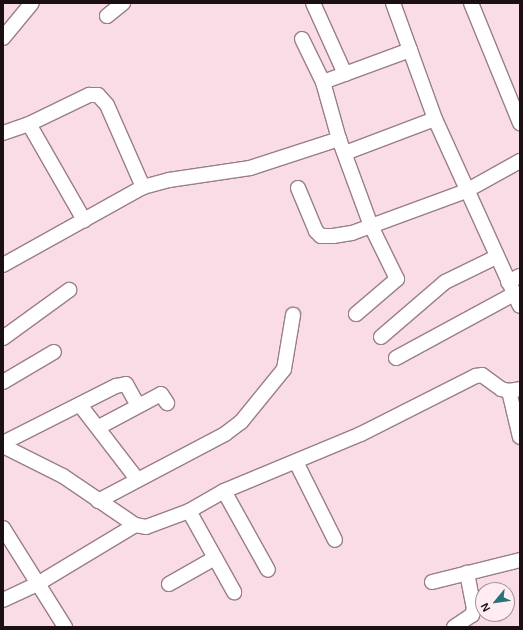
<!DOCTYPE html>
<style>
body{margin:0}
#map{position:relative;width:523px;height:630px;overflow:hidden;background:#f9dce5;font-family:Arial,sans-serif}
div>[style]{position:absolute}
.roads{filter:drop-shadow(1px 0 #997e87) drop-shadow(-1px 0 #997e87) drop-shadow(0 1px #997e87) drop-shadow(0 -1px #997e87)}
.minor>*{height:14px;margin:-7px;padding:0 7px;transform-origin:7px;border-radius:7px;background:#fff}
span{translate:-50% -50%;white-space:nowrap;text-align:center;line-height:1.15;-webkit-text-stroke:4px #feecf2;paint-order:stroke}
.frame{position:absolute;inset:0;border:4px solid #1a1013;pointer-events:none}
.north{position:absolute;left:475px;top:582px;width:40px;height:40px;box-sizing:border-box;background:#feecf2;border:1px solid #a39499;border-radius:50%;rotate:241deg;font-size:11px;font-weight:700;line-height:16px;text-align:center;color:#1a1013}
.north::after{content:'';display:block;margin:auto;width:14px;height:18px;background:#29727b;clip-path:polygon(50% 0,100% 100%,50% 72%,0 100%)}
</style>
<div id="map">
<div class="roads">
<div class="minor">
<div style="left:313px;top:3px;width:78px;rotate:65.7deg"></div>
<div style="left:393px;top:3px;width:123px;rotate:70.1deg"></div>
<div style="left:435px;top:119px;width:205px;rotate:65.6deg"></div>
<div style="left:471px;top:3px;width:130px;rotate:67.8deg"></div>
<div style="left:107px;top:16px;width:21px;rotate:-39deg"></div>
<div style="left:3px;top:38px;width:45px;rotate:-50.4deg"></div>
<div style="left:302px;top:39px;width:48px;rotate:64deg"></div>
<div style="left:323px;top:82px;width:59px;rotate:74.3deg"></div>
<div style="left:339px;top:139px;width:93px;rotate:69.8deg"></div>
<div style="left:371px;top:226px;width:59px;rotate:63.9deg"></div>
<div style="left:397px;top:279px;width:54px;rotate:139.5deg"></div>
<div style="left:323px;top:82px;width:93px;rotate:-20.2deg"></div>
<div style="left:29px;top:124px;width:111px;rotate:60.2deg"></div>
<div style="left:3px;top:133px;width:28px;rotate:-19deg"></div>
<div style="left:29px;top:124px;width:67px;rotate:-25.8deg"></div>
<div style="left:89px;top:95px;width:9px"></div>
<div style="left:98px;top:95px;width:13px;rotate:48deg"></div>
<div style="left:107px;top:105px;width:90px;rotate:66.3deg"></div>
<div style="left:345px;top:153px;width:96px;rotate:-20.7deg"></div>
<div style="left:298px;top:188px;width:47px;rotate:67.3deg"></div>
<div style="left:316px;top:231px;width:7px;rotate:45deg"></div>
<div style="left:321px;top:236px;width:12px"></div>
<div style="left:333px;top:236px;width:19px;rotate:-9deg"></div>
<div style="left:352px;top:233px;width:121px;rotate:-20.2deg"></div>
<div style="left:466px;top:191px;width:62px;rotate:-29.1deg"></div>
<div style="left:3px;top:265px;width:160px;rotate:-29.1deg"></div>
<div style="left:143px;top:187px;width:27px;rotate:-15deg"></div>
<div style="left:169px;top:180px;width:82px;rotate:-8.4deg"></div>
<div style="left:250px;top:168px;width:94px;rotate:-18deg"></div>
<div style="left:508px;top:282px;width:13px;rotate:-27deg"></div>
<div style="left:381px;top:337px;width:84px;rotate:-40.7deg"></div>
<div style="left:445px;top:282px;width:57px;rotate:-26.1deg"></div>
<div style="left:3px;top:338px;width:82px;rotate:-36deg"></div>
<div style="left:396px;top:358px;width:134px;rotate:-28.5deg"></div>
<div style="left:3px;top:382px;width:59px;rotate:-30.5deg"></div>
<div style="left:509px;top:391px;width:47px;rotate:76.6deg"></div>
<div style="left:80px;top:405px;width:93px;rotate:52.4deg"></div>
<div style="left:99px;top:427px;width:70px;rotate:-28deg"></div>
<div style="left:161px;top:394px;width:11px;rotate:56deg"></div>
<div style="left:3px;top:443px;width:127px;rotate:-26.8deg"></div>
<div style="left:116px;top:386px;width:10px;rotate:-11deg"></div>
<div style="left:126px;top:384px;width:25px;rotate:61deg"></div>
<div style="left:3px;top:446px;width:67px;rotate:26.6deg"></div>
<div style="left:63px;top:476px;width:87px;rotate:34.2deg"></div>
<div style="left:135px;top:525px;width:11px;rotate:10deg"></div>
<div style="left:146px;top:527px;width:46px;rotate:-20.4deg"></div>
<div style="left:189px;top:511px;width:40px;rotate:-29.7deg"></div>
<div style="left:224px;top:491px;width:148px;rotate:-22.6deg"></div>
<div style="left:361px;top:434px;width:129px;rotate:-26.8deg"></div>
<div style="left:476px;top:376px;width:6px;rotate:-9deg"></div>
<div style="left:482px;top:375px;width:24px;rotate:36deg"></div>
<div style="left:501px;top:389px;width:8px;rotate:14deg"></div>
<div style="left:509px;top:391px;width:11px;rotate:-10deg"></div>
<div style="left:296px;top:462px;width:87px;rotate:63.4deg"></div>
<div style="left:224px;top:491px;width:90px;rotate:60.9deg"></div>
<div style="left:98px;top:501px;width:144px;rotate:-27.8deg"></div>
<div style="left:225px;top:434px;width:20px;rotate:-37deg"></div>
<div style="left:241px;top:422px;width:68px;rotate:-50.9deg"></div>
<div style="left:284px;top:369px;width:55px;rotate:-80.5deg"></div>
<div style="left:189px;top:511px;width:93px;rotate:60.9deg"></div>
<div style="left:3px;top:528px;width:117px;rotate:57.9deg"></div>
<div style="left:432px;top:582px;width:91px;rotate:-14deg"></div>
<div style="left:169px;top:584px;width:53px;rotate:-29.5deg"></div>
<div style="left:3px;top:600px;width:40px;rotate:-25deg"></div>
<div style="left:39px;top:583px;width:112px;rotate:-31.1deg"></div>
<div style="left:454px;top:627px;width:22px;rotate:-34deg"></div>
<div style="left:472px;top:615px;width:6px;rotate:-72deg"></div>
<div style="left:474px;top:609px;width:37px;rotate:-101deg"></div>
</div>
</div>
<div class="frame"></div>
<div class="north">N</div>
</div>
